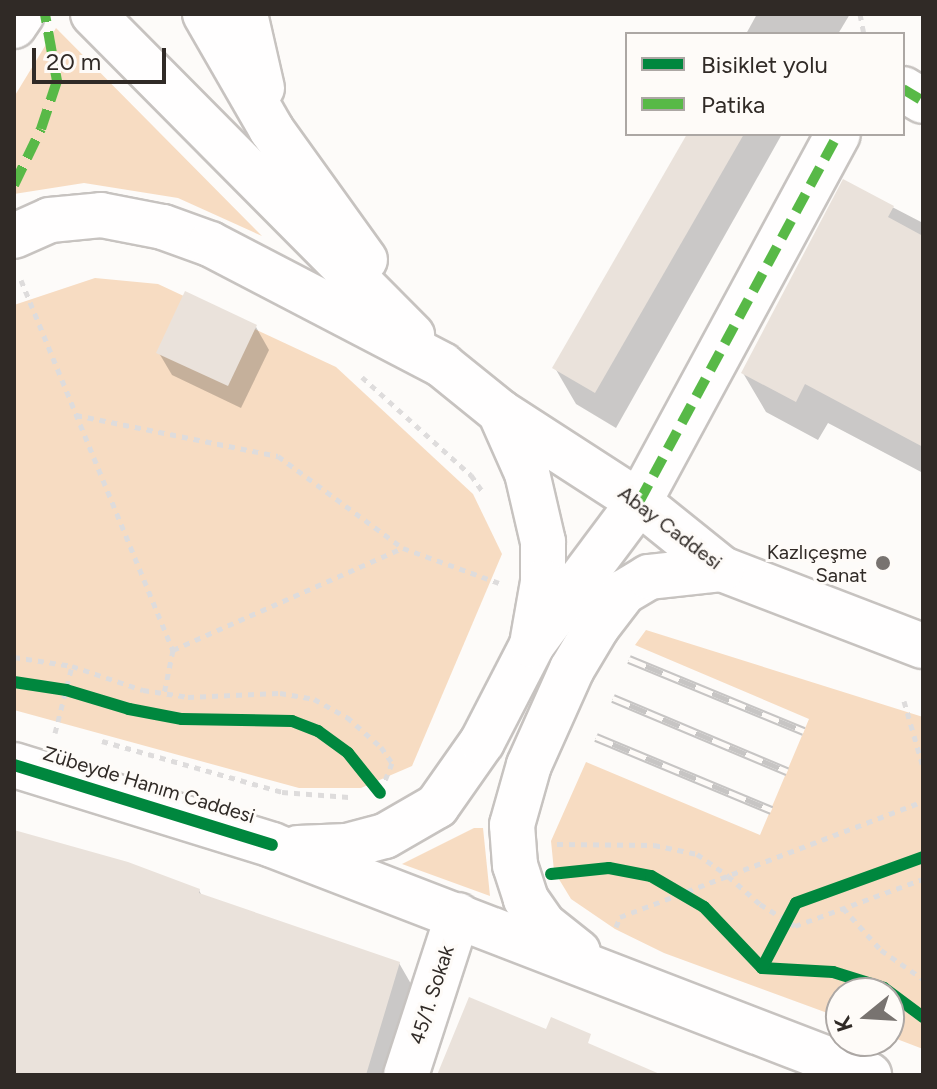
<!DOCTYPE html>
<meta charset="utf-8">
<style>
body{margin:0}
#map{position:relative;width:937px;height:1089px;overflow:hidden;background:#fdfbf9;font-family:Figtree,sans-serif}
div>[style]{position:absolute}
.green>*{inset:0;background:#f7dcc2}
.shadow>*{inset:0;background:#0003}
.building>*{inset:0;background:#eae2db}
.path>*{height:5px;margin-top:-2.5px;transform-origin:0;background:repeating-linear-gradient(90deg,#dedcdc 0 6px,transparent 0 12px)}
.roads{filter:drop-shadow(2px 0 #c7c3c0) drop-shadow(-2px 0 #c7c3c0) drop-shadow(0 2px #c7c3c0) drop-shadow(0 -2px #c7c3c0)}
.minor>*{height:44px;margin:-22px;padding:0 22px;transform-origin:22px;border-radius:22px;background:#fffefe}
.major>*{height:44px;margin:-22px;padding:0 22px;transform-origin:22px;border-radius:22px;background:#fffefe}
.highway>*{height:44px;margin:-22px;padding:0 22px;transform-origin:22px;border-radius:22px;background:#fffefe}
.rail>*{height:9px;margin-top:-4.5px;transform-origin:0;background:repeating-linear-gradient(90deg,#fefbf8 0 18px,#c7c5c4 0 36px);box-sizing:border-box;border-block:2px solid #c7c5c4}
.quiet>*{height:10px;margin-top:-5px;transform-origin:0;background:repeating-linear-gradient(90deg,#58b947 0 20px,transparent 0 30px)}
.cycleway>*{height:12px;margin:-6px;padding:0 6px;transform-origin:6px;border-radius:6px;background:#00873e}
.dots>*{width:22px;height:22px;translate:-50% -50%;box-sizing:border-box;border:4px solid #fefbf8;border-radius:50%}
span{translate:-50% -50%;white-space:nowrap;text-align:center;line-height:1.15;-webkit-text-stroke:6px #fefbf8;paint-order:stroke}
.street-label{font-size:20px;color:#302a26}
.poi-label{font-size:20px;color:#302a26}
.right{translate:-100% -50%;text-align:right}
.frame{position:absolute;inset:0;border:16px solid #302a26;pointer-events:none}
.legend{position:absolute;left:625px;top:32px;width:280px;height:104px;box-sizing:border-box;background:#fefbf8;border:2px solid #aca7a4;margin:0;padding:10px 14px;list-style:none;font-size:24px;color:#302a26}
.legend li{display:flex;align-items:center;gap:16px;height:40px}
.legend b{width:40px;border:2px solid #aca7a4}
.north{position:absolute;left:825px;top:977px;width:80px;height:80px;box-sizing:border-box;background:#fefbf8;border:2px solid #aca7a4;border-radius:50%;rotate:252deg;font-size:22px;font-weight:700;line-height:32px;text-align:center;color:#302a26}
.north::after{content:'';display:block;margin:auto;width:28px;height:36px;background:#787370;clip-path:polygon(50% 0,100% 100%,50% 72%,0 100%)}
.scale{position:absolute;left:32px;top:48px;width:134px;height:36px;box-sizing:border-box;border:4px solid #302a26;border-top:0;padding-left:10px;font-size:24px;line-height:28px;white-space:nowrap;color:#302a26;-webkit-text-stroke:6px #fefbf8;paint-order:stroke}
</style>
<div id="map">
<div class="green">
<div style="clip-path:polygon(56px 28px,262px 236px,178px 198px,84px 183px,14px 194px,14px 97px)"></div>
<div style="clip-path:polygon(95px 278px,158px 284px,336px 367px,473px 494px,502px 554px,412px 766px,361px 788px,299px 788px,14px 710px,14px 305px)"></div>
<div style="clip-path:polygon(646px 630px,923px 717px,923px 1049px,889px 1036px,889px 993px,841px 993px,841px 1018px,664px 953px,615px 929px,571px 899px,554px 871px,551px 841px,586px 762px,760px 835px,809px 719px,635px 645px)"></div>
<div style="clip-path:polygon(474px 828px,483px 828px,490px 896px,402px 864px)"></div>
</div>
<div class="shadow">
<div style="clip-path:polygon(757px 14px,850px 14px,838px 34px,746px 34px)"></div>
<div style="clip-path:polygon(689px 134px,782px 134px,616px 428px,576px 404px,555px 368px)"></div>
<div style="clip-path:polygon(844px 182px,923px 223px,923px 473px,828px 423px,818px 440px,766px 412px,743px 373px)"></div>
<div style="clip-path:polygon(256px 327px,269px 350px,241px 408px,172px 375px,159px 353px)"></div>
<div style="clip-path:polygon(14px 831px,199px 890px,202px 896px,399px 963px,422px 1003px,400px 1075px,14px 1075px)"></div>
</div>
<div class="building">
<div style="clip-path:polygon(687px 134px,744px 134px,595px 393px,552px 368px)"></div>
<div style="clip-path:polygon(843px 179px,894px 206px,888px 217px,923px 236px,923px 447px,805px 384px,796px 402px,741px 373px)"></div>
<div style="clip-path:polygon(185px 291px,257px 325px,228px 386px,156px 353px)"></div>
<div style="clip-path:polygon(14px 830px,128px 862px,200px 889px,199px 893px,400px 962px,366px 1075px,14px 1075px)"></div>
<div style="clip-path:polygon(469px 997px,546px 1029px,551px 1017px,591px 1034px,588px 1043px,662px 1075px,437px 1075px)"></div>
</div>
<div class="path">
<div style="left:860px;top:14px;width:20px;rotate:79deg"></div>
<div style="left:21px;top:280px;width:400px;rotate:67.7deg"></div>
<div style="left:173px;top:650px;width:45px;rotate:101.6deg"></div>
<div style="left:362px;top:377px;width:147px;rotate:42deg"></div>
<div style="left:471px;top:475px;width:19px;rotate:55deg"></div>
<div style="left:76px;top:415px;width:206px;rotate:11.5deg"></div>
<div style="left:278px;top:456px;width:155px;rotate:36.4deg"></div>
<div style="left:403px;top:548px;width:102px;rotate:20deg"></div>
<div style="left:173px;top:650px;width:251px;rotate:-24deg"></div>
<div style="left:14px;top:657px;width:59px;rotate:8.8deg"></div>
<div style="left:72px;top:666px;width:75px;rotate:18.7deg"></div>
<div style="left:143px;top:690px;width:46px;rotate:8.8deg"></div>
<div style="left:188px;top:697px;width:92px;rotate:-2.5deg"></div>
<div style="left:280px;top:693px;width:35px;rotate:10deg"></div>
<div style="left:314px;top:699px;width:38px;rotate:29deg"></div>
<div style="left:347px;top:717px;width:45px;rotate:41.4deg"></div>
<div style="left:381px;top:747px;width:19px;rotate:55deg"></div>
<div style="left:392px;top:763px;width:22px;rotate:112deg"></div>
<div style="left:904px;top:701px;width:69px;rotate:73.9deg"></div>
<div style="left:55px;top:733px;width:69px;rotate:-75.8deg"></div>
<div style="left:102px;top:741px;width:187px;rotate:15.8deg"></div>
<div style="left:282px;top:792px;width:67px;rotate:4.3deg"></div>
<div style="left:557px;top:844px;width:97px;rotate:0.6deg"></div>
<div style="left:654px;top:845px;width:44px;rotate:11.8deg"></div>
<div style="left:697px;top:854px;width:38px;rotate:35deg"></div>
<div style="left:728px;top:876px;width:43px;rotate:41.2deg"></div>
<div style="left:760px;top:904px;width:41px;rotate:32.2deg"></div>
<div style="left:795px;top:926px;width:136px;rotate:-20.2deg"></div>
<div style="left:843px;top:908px;width:57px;rotate:47.9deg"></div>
<div style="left:881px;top:950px;width:51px;rotate:34.6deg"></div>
<div style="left:616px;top:927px;width:11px;rotate:-68deg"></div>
<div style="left:620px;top:917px;width:324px;rotate:-20.9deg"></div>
</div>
<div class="roads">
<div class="minor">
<div style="left:903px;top:89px;width:23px;rotate:31deg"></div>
<div style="left:639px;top:502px;width:418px;rotate:-61.6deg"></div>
</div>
<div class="major">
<div style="left:93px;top:14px;width:453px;rotate:45.2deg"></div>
<div style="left:14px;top:26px;width:14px;rotate:-56deg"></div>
<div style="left:271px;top:129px;width:161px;rotate:54.3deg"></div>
<div style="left:14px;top:236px;width:39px;rotate:-24deg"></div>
<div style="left:50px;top:220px;width:51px;rotate:-5.6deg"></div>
<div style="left:101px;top:215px;width:63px;rotate:11deg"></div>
<div style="left:163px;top:227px;width:50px;rotate:19.9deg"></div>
<div style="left:210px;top:244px;width:262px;rotate:27.5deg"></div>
<div style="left:442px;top:365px;width:75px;rotate:39deg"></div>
<div style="left:500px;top:412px;width:166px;rotate:32.9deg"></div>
<div style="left:639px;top:502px;width:107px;rotate:38.9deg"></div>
<div style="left:722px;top:569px;width:215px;rotate:21deg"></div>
<div style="left:500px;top:412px;width:67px;rotate:66.1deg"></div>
<div style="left:527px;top:473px;width:71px;rotate:76.9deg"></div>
<div style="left:543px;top:542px;width:40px;rotate:90deg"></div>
<div style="left:543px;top:582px;width:58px;rotate:100deg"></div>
<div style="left:14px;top:765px;width:270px;rotate:17.2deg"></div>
<div style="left:272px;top:845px;width:640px;rotate:21.07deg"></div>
<div style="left:298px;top:848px;width:49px;rotate:-2.3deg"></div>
<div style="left:347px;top:846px;width:39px;rotate:-15deg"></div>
<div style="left:385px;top:836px;width:60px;rotate:-30deg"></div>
<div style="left:437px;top:806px;width:78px;rotate:-54.9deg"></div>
<div style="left:482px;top:742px;width:109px;rotate:-62.7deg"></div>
<div style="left:532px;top:645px;width:179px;rotate:-53.2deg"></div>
<div style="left:578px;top:952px;width:43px;rotate:-141.5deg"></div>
<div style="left:544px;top:925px;width:32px;rotate:-125deg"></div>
<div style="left:526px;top:899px;width:36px;rotate:-108deg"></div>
<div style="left:515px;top:865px;width:40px;rotate:-94.3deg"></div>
<div style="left:512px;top:825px;width:62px;rotate:-74.2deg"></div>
<div style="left:529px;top:765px;width:105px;rotate:-65.9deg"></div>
<div style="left:572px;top:669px;width:49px;rotate:-59.2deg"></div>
<div style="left:597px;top:627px;width:44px;rotate:-52.4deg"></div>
<div style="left:624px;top:592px;width:29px;rotate:-31deg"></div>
<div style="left:649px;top:577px;width:73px;rotate:-6.3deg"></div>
<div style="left:406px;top:1075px;width:168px;rotate:-72deg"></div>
</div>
<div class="highway">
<div style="left:205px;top:14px;width:133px;rotate:60.1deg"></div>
<div style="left:245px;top:14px;width:76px;rotate:77.1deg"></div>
</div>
</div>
<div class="rail">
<div style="left:629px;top:659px;width:189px;rotate:22.4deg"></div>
<div style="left:613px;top:698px;width:189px;rotate:22.8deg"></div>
<div style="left:596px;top:737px;width:190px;rotate:22.6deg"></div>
</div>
<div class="quiet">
<div style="left:903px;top:89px;width:23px;rotate:31deg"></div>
<div style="left:14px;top:185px;width:62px;rotate:-64.3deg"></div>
<div style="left:41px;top:129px;width:51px;rotate:-71.6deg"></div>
<div style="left:57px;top:81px;width:68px;rotate:-100.2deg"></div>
<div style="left:639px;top:502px;width:418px;rotate:-61.6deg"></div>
</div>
<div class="cycleway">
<div style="left:14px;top:682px;width:53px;rotate:8.7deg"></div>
<div style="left:66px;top:690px;width:66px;rotate:16.8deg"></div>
<div style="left:129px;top:709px;width:54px;rotate:10.7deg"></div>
<div style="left:182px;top:719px;width:110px;rotate:1deg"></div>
<div style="left:292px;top:721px;width:28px;rotate:21deg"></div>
<div style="left:318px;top:731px;width:37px;rotate:36deg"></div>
<div style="left:348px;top:753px;width:51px;rotate:51.3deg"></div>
<div style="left:14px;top:765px;width:270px;rotate:17.2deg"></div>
<div style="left:551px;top:874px;width:58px;rotate:-5.9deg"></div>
<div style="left:609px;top:868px;width:43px;rotate:10.8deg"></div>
<div style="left:651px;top:876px;width:61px;rotate:30.3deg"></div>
<div style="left:704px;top:907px;width:84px;rotate:46.4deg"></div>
<div style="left:762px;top:968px;width:71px;rotate:3.2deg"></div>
<div style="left:833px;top:972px;width:53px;rotate:17.4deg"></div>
<div style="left:884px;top:988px;width:49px;rotate:36.6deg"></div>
<div style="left:762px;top:968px;width:73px;rotate:-62.4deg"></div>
<div style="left:796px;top:903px;width:135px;rotate:-19.9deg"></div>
</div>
<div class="dots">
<div style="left:883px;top:563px;background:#787370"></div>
</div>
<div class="street-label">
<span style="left:670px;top:528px;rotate:37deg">Abay Caddesi</span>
<span style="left:149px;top:785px;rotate:17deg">Zübeyde Hanım Caddesi</span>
<span style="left:432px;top:995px;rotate:-72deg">45/1. Sokak</span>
</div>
<div class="poi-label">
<span class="right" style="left:867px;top:564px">Kazlıçeşme<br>Sanat</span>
</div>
<div class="frame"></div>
<ul class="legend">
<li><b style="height:10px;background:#00873e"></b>Bisiklet yolu</li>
<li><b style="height:10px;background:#58b947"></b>Patika</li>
</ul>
<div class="north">K</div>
<div class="scale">20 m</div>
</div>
